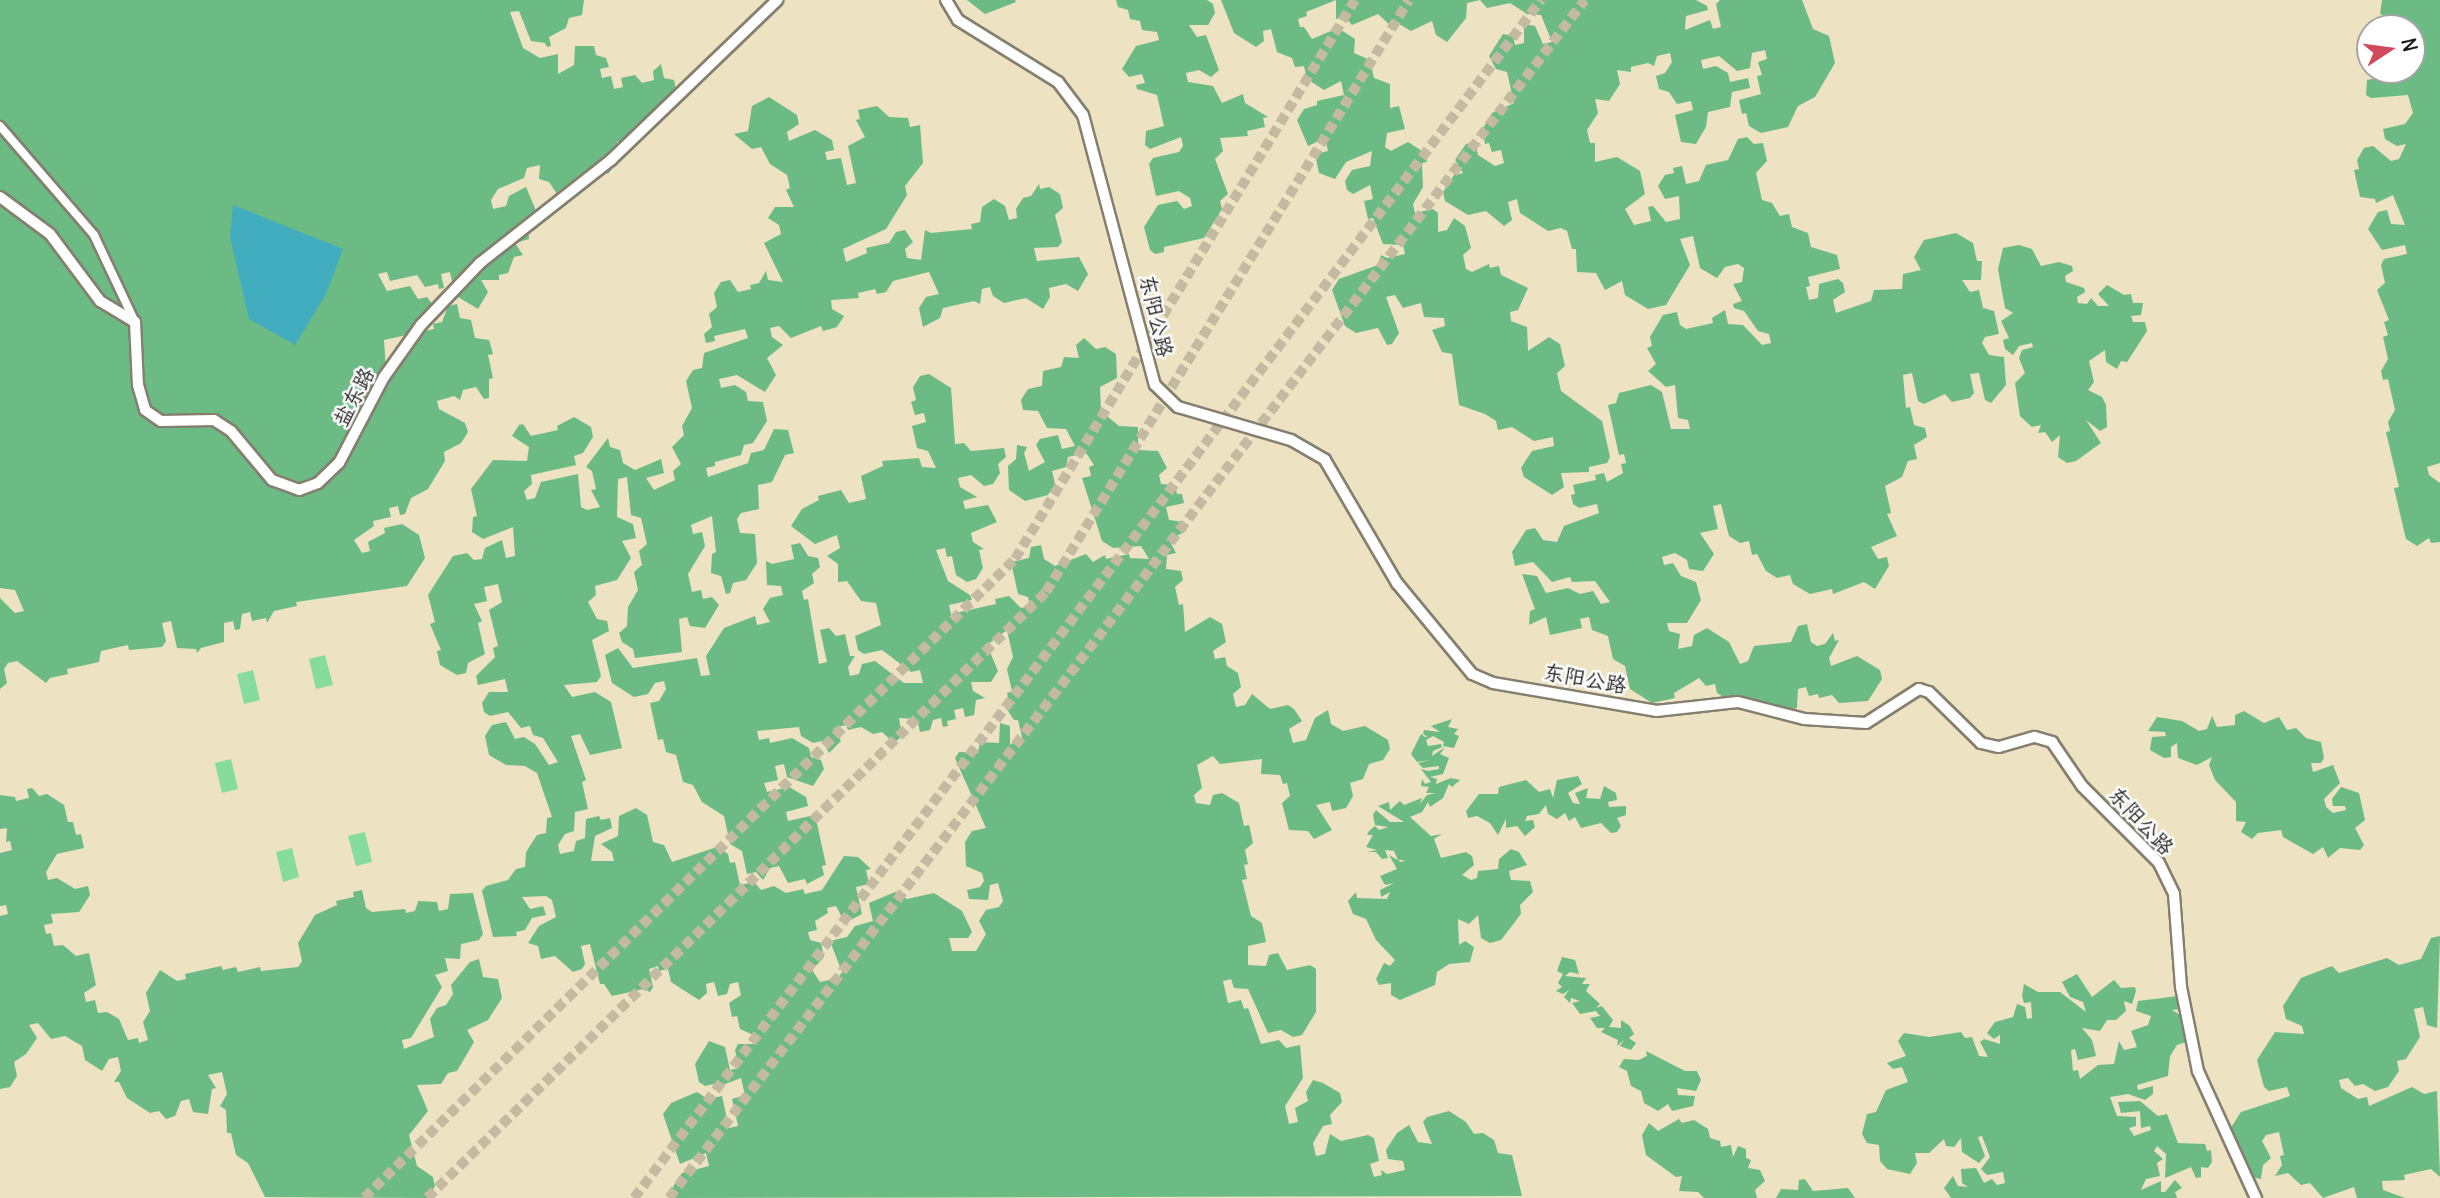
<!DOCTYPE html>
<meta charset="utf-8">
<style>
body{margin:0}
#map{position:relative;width:2440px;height:1198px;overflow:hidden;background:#ede2c2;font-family:Delius,"LXGW WenKai TC",sans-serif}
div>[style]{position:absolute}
.green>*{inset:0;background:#86db9e}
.forest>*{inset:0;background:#6cbb85}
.water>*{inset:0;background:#41adbf}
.highway-tunnel>*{height:10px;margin-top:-5px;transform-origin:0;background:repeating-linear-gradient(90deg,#c3baa1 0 10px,transparent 0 15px)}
.roads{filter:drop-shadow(2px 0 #847f6f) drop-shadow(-2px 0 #847f6f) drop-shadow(0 2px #847f6f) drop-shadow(0 -2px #847f6f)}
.minor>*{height:8px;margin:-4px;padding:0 4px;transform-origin:4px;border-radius:4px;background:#fff}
.highway>*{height:10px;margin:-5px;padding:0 5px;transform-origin:5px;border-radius:5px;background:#fff}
span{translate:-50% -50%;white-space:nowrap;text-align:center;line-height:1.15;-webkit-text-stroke:5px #fff;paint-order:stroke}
.street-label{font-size:21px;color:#1c1c1c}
.north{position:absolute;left:2356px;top:14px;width:70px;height:70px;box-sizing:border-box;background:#fff;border:2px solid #a4a4a4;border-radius:50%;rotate:77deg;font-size:19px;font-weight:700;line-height:28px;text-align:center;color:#1c1c1c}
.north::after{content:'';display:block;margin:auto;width:24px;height:32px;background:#d1495b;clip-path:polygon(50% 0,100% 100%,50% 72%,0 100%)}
</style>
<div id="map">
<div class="green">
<div style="clip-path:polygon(325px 655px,333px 685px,316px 689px,309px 659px)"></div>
<div style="clip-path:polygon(253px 670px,260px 700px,244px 704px,237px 674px)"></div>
<div style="clip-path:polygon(231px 759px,238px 789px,222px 793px,215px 763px)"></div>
<div style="clip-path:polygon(365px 832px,372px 862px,356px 866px,348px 836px)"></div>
<div style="clip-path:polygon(292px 848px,299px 877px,283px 882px,276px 852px)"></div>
</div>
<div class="forest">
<div style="clip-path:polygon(0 0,584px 0,582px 15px,569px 18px,566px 28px,549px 37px,551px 46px,547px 47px,545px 43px,531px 41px,519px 11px,510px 12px,523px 48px,540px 58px,558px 54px,558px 74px,574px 65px,575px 46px,594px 46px,596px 55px,606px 58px,609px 67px,600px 69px,602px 78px,611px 76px,614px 89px,623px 87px,621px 78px,635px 75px,642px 83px,654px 80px,653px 71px,661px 64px,664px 78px,674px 80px,678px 99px,668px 116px,650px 120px,639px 137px,617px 142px,616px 161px,609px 173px,596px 176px,597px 180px,561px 189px,557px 194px,549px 182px,539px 179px,540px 165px,527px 168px,524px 178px,498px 189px,491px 200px,493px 209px,506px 206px,509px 196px,526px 187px,537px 213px,528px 216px,529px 239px,515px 243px,523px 255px,514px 257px,508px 273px,499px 275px,499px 280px,481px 280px,488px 292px,478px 309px,455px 295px,450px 272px,441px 274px,444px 288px,439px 289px,438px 284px,425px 287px,417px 275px,390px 281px,387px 272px,378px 274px,387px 291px,410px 286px,418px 299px,427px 297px,433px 305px,411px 334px,384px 340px,386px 369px,398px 361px,395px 347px,418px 342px,425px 331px,434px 329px,433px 324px,442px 322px,448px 306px,457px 304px,460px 318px,471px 320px,475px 338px,489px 340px,493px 354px,488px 355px,493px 378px,489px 379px,489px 398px,484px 399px,476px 387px,463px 390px,460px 400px,454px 396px,437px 401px,439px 409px,465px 423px,468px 432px,461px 443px,444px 452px,445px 461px,428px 489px,411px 498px,405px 514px,400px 515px,398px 506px,389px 508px,391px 517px,373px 521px,374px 526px,354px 540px,362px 553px,370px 551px,368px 542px,385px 533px,384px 528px,402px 524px,419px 535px,425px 558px,407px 586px,296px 602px,297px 606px,274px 611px,267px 623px,266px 618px,252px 621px,250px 612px,242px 614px,240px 629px,235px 630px,233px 621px,224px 623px,224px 642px,201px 648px,197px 653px,196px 649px,177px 648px,171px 621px,162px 623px,166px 641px,162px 647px,129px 650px,128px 645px,101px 651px,99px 662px,67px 669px,68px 674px,50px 678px,46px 683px,17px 661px,8px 663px,4px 669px,7px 683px,0 689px,0 598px,15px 613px,24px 611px,15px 590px,0 588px)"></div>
<div style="clip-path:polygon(967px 0,1015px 0,1016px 2px,985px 14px)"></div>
<div style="clip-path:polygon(1116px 0,1207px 0,1213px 4px,1215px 13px,1208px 25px,1189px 25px,1197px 37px,1206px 35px,1219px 70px,1211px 77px,1199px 70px,1186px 73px,1188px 82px,1213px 86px,1222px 103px,1243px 94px,1245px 103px,1268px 117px,1263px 118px,1265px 127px,1247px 131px,1248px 136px,1220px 138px,1223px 151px,1215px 159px,1228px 194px,1220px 201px,1222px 209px,1204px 238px,1164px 247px,1164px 252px,1155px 254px,1150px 250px,1144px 227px,1158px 205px,1177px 201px,1184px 209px,1192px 206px,1190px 198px,1179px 191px,1156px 196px,1149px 164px,1153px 158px,1179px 152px,1183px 146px,1181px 137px,1150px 149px,1145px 145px,1146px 131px,1164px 126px,1157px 95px,1137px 89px,1136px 85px,1145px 83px,1142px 74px,1129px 77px,1122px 69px,1136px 46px,1159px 40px,1157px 32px,1142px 30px,1140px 21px,1130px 19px,1128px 10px,1118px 7px)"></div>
<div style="clip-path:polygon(1221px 0,1336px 0,1306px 12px,1307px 16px,1298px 19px,1300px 27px,1304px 27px,1312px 39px,1338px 28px,1355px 39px,1354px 53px,1370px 60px,1374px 78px,1390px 84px,1390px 108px,1399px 106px,1405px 129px,1387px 133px,1385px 147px,1391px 151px,1408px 142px,1425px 153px,1427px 162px,1422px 163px,1423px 187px,1413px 204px,1415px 213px,1433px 209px,1438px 213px,1438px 232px,1447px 230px,1454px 218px,1465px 226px,1471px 248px,1463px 255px,1466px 269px,1472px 272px,1489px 264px,1490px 268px,1499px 266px,1501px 275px,1528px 288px,1518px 310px,1510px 312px,1511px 321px,1527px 327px,1528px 351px,1549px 337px,1560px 344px,1565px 366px,1557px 373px,1561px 391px,1602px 421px,1610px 457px,1607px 463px,1589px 467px,1589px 472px,1561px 473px,1564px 487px,1552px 495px,1524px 477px,1521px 468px,1532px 451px,1554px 446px,1553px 437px,1534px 441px,1512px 427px,1498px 430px,1496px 421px,1485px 414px,1459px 405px,1452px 354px,1442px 352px,1432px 330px,1445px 326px,1444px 318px,1424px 317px,1421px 303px,1403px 308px,1395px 295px,1386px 297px,1399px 333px,1392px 344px,1387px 345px,1378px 328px,1356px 333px,1345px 326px,1332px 290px,1339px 279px,1378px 265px,1381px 255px,1387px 258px,1405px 254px,1403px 245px,1383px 244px,1373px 218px,1368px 219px,1364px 201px,1373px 199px,1370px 185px,1353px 194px,1347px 190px,1345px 181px,1352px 170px,1370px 166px,1372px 151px,1346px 162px,1335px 179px,1319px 173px,1315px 154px,1328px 151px,1325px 138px,1308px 146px,1297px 120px,1304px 109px,1317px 105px,1317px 101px,1344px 95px,1341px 81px,1324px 90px,1307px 79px,1304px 66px,1295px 67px,1292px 58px,1277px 52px,1271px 29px,1263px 31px,1264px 41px,1256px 47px,1234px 33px)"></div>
<div style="clip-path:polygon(1336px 0,1696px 0,1707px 6px,1708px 10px,1686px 16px,1685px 30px,1710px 20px,1713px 29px,1721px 27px,1716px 4px,1720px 0,1802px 0,1813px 29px,1829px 36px,1835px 63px,1815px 97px,1798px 106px,1788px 127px,1761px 133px,1749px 126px,1746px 113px,1742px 114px,1739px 100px,1761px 94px,1757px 76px,1762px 75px,1758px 62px,1767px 59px,1765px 50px,1752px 53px,1750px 68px,1737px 71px,1719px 56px,1701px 60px,1703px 69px,1716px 66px,1728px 73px,1730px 82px,1748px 78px,1750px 88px,1732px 92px,1730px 107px,1708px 112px,1706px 127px,1696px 144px,1681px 142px,1675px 115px,1693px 110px,1691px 101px,1677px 104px,1669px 92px,1659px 89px,1656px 76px,1665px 73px,1672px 62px,1670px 53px,1657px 56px,1654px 66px,1648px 63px,1631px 67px,1631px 72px,1617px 70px,1620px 84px,1609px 101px,1595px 99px,1598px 113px,1587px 130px,1590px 143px,1595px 143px,1595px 162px,1617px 157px,1640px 171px,1645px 194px,1625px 209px,1634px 225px,1651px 221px,1648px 207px,1653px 206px,1666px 222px,1680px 219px,1679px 196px,1665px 199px,1658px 186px,1665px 175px,1674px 173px,1673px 168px,1682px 166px,1686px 184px,1699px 181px,1706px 165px,1728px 160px,1738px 139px,1747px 137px,1754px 144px,1763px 143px,1767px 161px,1756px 173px,1762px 200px,1772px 203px,1780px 216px,1789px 214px,1792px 227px,1808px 233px,1811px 247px,1837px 255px,1840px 269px,1808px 277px,1810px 286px,1806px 287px,1809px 300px,1818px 298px,1819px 284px,1838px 279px,1843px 283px,1845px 292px,1833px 300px,1836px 313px,1871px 301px,1874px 290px,1902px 289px,1903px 274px,1921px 270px,1914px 257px,1924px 240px,1956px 233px,1973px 243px,1977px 261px,1982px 261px,1981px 280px,1962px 280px,1970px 292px,1979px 290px,1983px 308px,1994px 311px,1999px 334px,1985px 337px,1982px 343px,1989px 355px,2004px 357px,2006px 385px,1991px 403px,1985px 400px,1979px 373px,1970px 374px,1974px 393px,1970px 398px,1952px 402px,1945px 394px,1924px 404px,1918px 401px,1912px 373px,1903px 375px,1906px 408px,1910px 407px,1914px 425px,1925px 428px,1927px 437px,1914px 445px,1917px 459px,1908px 461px,1902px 477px,1885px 486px,1891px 513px,1887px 514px,1897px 536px,1871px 547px,1878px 559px,1887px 557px,1889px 566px,1875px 589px,1864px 582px,1833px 594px,1832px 589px,1810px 594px,1793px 584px,1790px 575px,1777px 578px,1766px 571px,1757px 554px,1752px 555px,1749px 541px,1740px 543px,1729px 536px,1721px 504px,1713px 506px,1718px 529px,1700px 533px,1714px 554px,1703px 571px,1689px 569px,1687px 560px,1675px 553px,1662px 557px,1664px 565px,1673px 563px,1681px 576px,1696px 582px,1701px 600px,1687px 623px,1667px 623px,1669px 631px,1680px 634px,1678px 649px,1692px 646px,1694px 635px,1707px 628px,1729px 642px,1740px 664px,1748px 661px,1754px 646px,1791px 642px,1798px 626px,1807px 624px,1811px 642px,1817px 646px,1825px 644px,1833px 633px,1835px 641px,1839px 640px,1829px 658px,1831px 666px,1857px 656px,1880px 670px,1882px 679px,1868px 701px,1839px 703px,1832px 695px,1819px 698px,1818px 694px,1809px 696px,1806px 687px,1798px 689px,1797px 708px,1770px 714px,1728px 700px,1717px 693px,1715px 684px,1706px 686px,1699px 678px,1674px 693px,1675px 698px,1652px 703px,1630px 689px,1625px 666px,1613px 659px,1608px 636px,1592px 630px,1589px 617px,1580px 619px,1582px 628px,1550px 635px,1546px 617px,1529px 625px,1530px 611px,1535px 609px,1522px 574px,1537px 576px,1546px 593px,1568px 588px,1580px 594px,1593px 591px,1601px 604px,1610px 602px,1595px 581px,1572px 582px,1570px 577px,1552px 582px,1533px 562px,1515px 566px,1512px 552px,1526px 530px,1535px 528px,1543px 540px,1557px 542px,1564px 526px,1599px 513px,1597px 504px,1579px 508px,1573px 504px,1571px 495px,1575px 494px,1573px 485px,1596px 480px,1595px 475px,1604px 473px,1607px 482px,1623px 473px,1621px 464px,1626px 463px,1624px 454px,1619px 455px,1608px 405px,1616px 403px,1619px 393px,1651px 385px,1662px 392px,1671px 429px,1690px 429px,1688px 420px,1678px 418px,1675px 385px,1666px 387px,1648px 371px,1656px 364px,1647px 348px,1652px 346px,1650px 337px,1663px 315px,1677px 312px,1680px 325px,1686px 329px,1713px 323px,1712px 318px,1725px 310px,1728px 324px,1743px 325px,1762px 345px,1771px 343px,1769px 334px,1758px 331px,1744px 311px,1734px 308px,1733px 304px,1742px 301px,1733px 284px,1742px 282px,1744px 268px,1738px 264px,1725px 267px,1717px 278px,1700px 268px,1693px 236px,1680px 239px,1690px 265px,1666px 305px,1648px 309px,1625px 295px,1622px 281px,1605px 290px,1596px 273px,1577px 272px,1576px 249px,1572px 249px,1567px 231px,1561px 228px,1548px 231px,1531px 220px,1520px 213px,1517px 199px,1508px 202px,1512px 220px,1504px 226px,1486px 211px,1468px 215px,1445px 201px,1443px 192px,1454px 175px,1463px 173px,1455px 160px,1466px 144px,1475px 142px,1478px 155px,1495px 166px,1504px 163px,1501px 150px,1492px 152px,1489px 143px,1485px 144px,1482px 130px,1492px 113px,1514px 103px,1507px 72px,1496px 69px,1489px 56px,1503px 34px,1513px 36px,1515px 45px,1524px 43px,1524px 24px,1535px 26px,1543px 44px,1552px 42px,1541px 15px,1527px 14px,1510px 3px,1487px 8px,1480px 0,1467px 3px,1466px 18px,1447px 42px,1436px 35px,1432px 21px,1411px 31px,1399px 24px,1391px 26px,1378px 14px,1352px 25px,1345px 17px,1336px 19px)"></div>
<div style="clip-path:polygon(2382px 0,2440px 0,2440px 463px,2427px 467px,2429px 475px,2440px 483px,2440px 542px,2431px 543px,2429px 538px,2417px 546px,2406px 539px,2394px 488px,2399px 487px,2386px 432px,2390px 431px,2388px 422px,2395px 410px,2388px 379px,2383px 380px,2381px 371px,2388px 359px,2383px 337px,2388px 335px,2384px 322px,2389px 320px,2377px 290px,2385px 283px,2381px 265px,2384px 259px,2407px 254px,2405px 245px,2382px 250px,2368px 229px,2378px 212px,2387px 210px,2391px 224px,2405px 225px,2393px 195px,2376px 203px,2375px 199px,2360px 197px,2354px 170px,2359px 169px,2357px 160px,2364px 148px,2373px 146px,2391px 161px,2399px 159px,2406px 144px,2397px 146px,2385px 139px,2383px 129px,2405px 124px,2413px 113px,2408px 95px,2371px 98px,2366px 95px,2367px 80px,2381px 77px,2374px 70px,2412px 70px,2412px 28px,2389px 28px,2396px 20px,2380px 14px)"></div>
<div style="clip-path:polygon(769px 97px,797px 115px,799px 124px,787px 132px,789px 141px,815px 130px,832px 140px,834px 150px,825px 152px,827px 160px,841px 158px,847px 185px,856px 183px,848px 146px,865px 137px,856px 120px,860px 119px,858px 110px,877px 106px,889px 117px,908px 118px,910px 127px,920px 125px,923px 163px,905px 186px,907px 195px,886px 229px,843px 249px,846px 262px,867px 253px,866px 248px,889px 243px,896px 232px,905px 230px,913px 242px,905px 249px,907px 258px,921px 260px,925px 230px,931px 233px,972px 229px,971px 224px,980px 222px,982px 207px,994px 199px,1005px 206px,1009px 220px,1017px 218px,1016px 209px,1023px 198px,1031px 196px,1039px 184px,1040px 189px,1049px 187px,1060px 194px,1063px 208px,1055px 215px,1062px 242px,1058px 247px,1034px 248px,1037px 261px,1079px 257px,1088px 274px,1078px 291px,1066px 284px,1049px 288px,1050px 297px,1043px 309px,1026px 298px,1004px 303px,993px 296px,990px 287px,982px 289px,980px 304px,974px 301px,943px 308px,940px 318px,923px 327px,919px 308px,926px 297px,939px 294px,929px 272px,893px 281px,886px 292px,877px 294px,875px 289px,858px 293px,859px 298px,831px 300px,832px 309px,844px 316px,837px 327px,823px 331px,821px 326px,791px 338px,779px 326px,770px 328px,772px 337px,783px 345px,767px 358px,776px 375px,765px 392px,737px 375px,719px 379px,721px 388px,735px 385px,746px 392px,748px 401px,763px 402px,767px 421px,753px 443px,744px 445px,741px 455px,715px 462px,715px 466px,706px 468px,708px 477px,748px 463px,751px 453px,764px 450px,774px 429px,788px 430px,794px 453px,785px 455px,772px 482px,758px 485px,759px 509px,741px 513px,737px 519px,740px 533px,755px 534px,757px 563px,746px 580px,733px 583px,730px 593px,726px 594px,721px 576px,711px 573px,712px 554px,716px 552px,712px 516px,691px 525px,693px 534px,702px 532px,705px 546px,688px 574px,692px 592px,701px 590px,703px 599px,712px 597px,719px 605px,705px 628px,690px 626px,687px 617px,679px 619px,682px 652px,635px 658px,633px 649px,622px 642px,619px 633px,627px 626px,628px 607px,638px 590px,634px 572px,642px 565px,639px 551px,647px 544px,641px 518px,631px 515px,627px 477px,618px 479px,617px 517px,633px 524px,636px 538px,622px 541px,631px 558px,617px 580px,595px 586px,596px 595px,588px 602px,597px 619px,607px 621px,609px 631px,592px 640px,601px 676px,597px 682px,564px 685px,572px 697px,595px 692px,611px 702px,622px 748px,590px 755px,580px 734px,571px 736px,586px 780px,582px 782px,588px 809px,575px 812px,574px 831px,565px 834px,558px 845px,560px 854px,574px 851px,576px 841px,585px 838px,586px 819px,599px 816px,601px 820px,610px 818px,612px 828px,595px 836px,591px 861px,614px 861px,612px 852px,601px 844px,618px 836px,619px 816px,636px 808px,647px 815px,653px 842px,664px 845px,672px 862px,717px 847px,728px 854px,730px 863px,735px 862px,740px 885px,754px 882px,761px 890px,774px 886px,786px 893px,803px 889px,805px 894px,822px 890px,844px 856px,858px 857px,871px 869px,866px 870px,869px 884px,856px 887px,862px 914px,845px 923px,836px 906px,827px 908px,828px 913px,815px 921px,817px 930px,808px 932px,810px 940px,821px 943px,824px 957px,812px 970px,820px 982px,838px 978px,842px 972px,830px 941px,847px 937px,855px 926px,873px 921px,869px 903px,895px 892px,907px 899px,934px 893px,962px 911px,972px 932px,968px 938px,949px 938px,952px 951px,976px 951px,986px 934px,979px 921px,986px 910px,999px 907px,1003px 901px,998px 883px,990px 885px,988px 900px,969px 899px,967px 890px,980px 887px,984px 881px,982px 873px,966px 866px,965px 842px,972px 831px,986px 828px,955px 758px,959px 752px,978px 753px,980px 742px,999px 743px,1000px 723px,1010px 726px,1010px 745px,1022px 737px,1018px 720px,1014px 720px,1006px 708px,1010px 706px,1007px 693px,1012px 691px,1007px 669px,1013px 657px,1007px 630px,987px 645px,998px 671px,991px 682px,971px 682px,973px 691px,985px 698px,976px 700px,974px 715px,965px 717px,963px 708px,954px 710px,956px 719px,947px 721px,948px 726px,943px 727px,941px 718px,933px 720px,930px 730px,920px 732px,917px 719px,899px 718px,902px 736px,894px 743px,882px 732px,873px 734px,861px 727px,848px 730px,846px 725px,834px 728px,841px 741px,829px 753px,822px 741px,813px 743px,801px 736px,799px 727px,757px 731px,759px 740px,769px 738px,770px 743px,792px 738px,809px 748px,811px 757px,821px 760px,824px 769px,813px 786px,787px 777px,784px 764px,775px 766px,778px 780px,764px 783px,767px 792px,789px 787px,806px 797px,808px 806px,786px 812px,788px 821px,810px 816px,816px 819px,826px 865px,822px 866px,824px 875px,807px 884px,805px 879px,788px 883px,779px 866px,770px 868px,763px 880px,756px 872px,747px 874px,742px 851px,730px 844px,724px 816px,702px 802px,693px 785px,683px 782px,676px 755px,666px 752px,663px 739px,658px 740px,650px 703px,659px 701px,666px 689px,664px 681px,655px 683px,648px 694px,634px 697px,612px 683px,605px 655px,618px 648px,633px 668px,697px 658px,701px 676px,710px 675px,706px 656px,724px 628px,755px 616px,757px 625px,770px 622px,763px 609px,770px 598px,783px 595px,781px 586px,767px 585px,766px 561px,772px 564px,794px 559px,791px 545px,800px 543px,808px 556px,818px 558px,820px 567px,812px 574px,814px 583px,802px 591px,804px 600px,808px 599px,819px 664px,827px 662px,820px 630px,829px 628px,836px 636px,845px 634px,850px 656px,855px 656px,848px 667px,850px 676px,859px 674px,862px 664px,875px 661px,904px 683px,923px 683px,920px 670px,911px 672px,882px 650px,864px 654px,858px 650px,855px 636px,881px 625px,876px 603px,861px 601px,847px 581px,838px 582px,838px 564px,827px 556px,840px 548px,837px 535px,815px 544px,791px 526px,802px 509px,819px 500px,818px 496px,841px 490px,849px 503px,866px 499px,861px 476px,883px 466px,882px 461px,919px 458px,922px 467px,936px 468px,928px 451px,917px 448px,912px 426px,926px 422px,924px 413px,915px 415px,911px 402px,916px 400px,913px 387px,920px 376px,929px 374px,951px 388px,955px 444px,964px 443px,971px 451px,1004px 448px,1006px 457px,998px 464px,1000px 473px,993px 484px,984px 486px,971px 475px,958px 478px,960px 487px,977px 497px,963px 501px,965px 509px,988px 505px,997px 522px,971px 533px,973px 542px,984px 549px,979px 550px,983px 568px,976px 579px,967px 582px,956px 575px,952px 556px,947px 557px,945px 548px,936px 550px,948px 581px,970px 595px,972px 600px,949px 605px,951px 614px,996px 604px,995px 599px,1009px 596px,1021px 608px,1030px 606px,1028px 597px,1018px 594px,1011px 562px,1029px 558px,1031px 547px,1041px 545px,1044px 559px,1055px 566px,1086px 554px,1093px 562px,1105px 555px,1106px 559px,1129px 554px,1130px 558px,1149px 559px,1141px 546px,1113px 548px,1102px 541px,1082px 478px,1091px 476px,1089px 467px,1094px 465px,1086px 453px,1068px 457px,1066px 467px,1052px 471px,1055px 484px,1048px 495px,1025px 501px,1009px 490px,1008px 466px,1016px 459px,1017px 445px,1027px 447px,1024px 453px,1029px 471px,1045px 462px,1036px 445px,1040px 439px,1058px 435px,1062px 449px,1075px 446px,1066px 429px,1047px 428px,1038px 411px,1023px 410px,1021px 400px,1028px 389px,1042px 386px,1043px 371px,1061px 367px,1064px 357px,1079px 358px,1076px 345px,1084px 338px,1096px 349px,1105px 347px,1116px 354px,1117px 378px,1100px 387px,1101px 411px,1119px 426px,1138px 427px,1138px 450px,1158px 451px,1167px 468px,1159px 475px,1161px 484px,1175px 485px,1177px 494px,1182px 494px,1184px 503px,1166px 507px,1169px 520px,1184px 522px,1186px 531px,1169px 540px,1176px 553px,1167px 555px,1166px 569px,1181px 571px,1183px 580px,1175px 587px,1179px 605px,1183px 604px,1185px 632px,1210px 617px,1222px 624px,1226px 642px,1213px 651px,1215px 659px,1225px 657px,1227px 666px,1238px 673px,1241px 687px,1233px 694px,1236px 707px,1245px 705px,1252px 694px,1270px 709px,1288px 705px,1294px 709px,1302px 721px,1289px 729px,1293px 743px,1306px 740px,1315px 718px,1328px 710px,1331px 724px,1343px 731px,1365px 726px,1388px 740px,1390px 749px,1383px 760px,1369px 764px,1363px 779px,1350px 783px,1353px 796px,1346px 808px,1332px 811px,1330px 802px,1316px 805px,1332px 830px,1314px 839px,1308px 831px,1289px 830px,1282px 803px,1290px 796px,1287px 783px,1283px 784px,1280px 775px,1261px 774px,1262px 759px,1220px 764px,1213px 756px,1197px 765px,1202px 788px,1194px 795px,1196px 803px,1210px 805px,1213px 795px,1222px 793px,1239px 803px,1244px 826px,1249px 825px,1253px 843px,1245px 850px,1248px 864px,1244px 865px,1247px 879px,1242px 880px,1251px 916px,1262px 923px,1266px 942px,1248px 946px,1248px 965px,1266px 966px,1269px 955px,1278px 953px,1287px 970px,1310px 965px,1316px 969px,1316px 1012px,1302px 1035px,1293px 1037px,1281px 1030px,1268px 1033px,1248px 989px,1234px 988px,1231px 979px,1223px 981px,1228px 1003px,1241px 1000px,1244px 1009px,1248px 1008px,1261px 1044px,1279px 1040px,1286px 1048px,1300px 1045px,1303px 1078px,1285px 1106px,1289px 1124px,1298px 1122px,1295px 1108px,1308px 1101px,1306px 1092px,1313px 1080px,1323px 1083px,1340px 1093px,1342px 1102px,1330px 1115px,1332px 1124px,1323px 1126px,1313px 1143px,1316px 1156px,1325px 1154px,1330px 1134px,1341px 1141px,1368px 1135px,1374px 1138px,1379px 1161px,1370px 1164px,1374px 1177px,1382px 1175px,1381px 1170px,1387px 1174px,1405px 1170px,1403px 1161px,1388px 1159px,1386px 1150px,1397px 1133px,1409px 1125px,1418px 1142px,1432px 1144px,1423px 1122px,1427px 1117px,1449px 1111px,1466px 1122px,1474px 1134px,1483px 1133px,1494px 1140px,1498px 1153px,1512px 1155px,1522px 1196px,673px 1198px,671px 1190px,682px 1173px,709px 1166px,706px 1153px,680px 1164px,663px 1114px,671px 1103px,697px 1092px,708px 1099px,722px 1096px,729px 1128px,738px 1126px,732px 1099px,745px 1095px,741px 1078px,715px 1088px,714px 1084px,705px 1086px,699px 1082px,695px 1064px,709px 1041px,725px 1047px,730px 1070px,739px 1068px,735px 1050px,738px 1044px,757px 1044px,756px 1036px,740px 1029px,737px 1016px,732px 1017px,729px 1003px,741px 995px,738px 982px,730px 984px,727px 994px,718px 996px,714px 982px,706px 984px,707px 993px,699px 1000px,671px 982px,668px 969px,659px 971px,658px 966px,649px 969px,653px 987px,650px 992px,644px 989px,612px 996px,604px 984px,600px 984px,590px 944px,581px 946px,585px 964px,582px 969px,573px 972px,555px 956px,541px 959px,538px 946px,528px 943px,539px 926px,556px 917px,552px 900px,546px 896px,522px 897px,530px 909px,543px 906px,546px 915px,532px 918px,525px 930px,516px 932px,517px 936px,493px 937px,482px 891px,486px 886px,508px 880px,516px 869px,525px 867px,526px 852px,537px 835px,546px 833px,547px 818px,552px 817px,537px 773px,525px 766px,506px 765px,489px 755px,485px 736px,492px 725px,506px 722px,515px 739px,524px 737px,535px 744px,549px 765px,558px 762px,543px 738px,533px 735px,530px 726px,521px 728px,508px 712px,490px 716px,484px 712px,482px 703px,489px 692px,508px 692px,505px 679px,478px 685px,476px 676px,495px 657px,493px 648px,498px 646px,489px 610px,502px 602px,498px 584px,484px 587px,487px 601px,474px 604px,482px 621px,478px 623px,485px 654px,468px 663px,466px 673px,457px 675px,440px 665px,437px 651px,441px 650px,430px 624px,435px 622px,428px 595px,453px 556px,467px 553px,474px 560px,482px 559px,485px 548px,502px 540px,506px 558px,515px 556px,513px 527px,483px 539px,472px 532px,473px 517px,477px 516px,471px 489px,493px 460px,527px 461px,529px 447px,512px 436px,519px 425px,523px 424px,531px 436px,558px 430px,557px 426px,574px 417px,591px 427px,593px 437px,583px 453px,574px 456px,576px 465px,531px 475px,532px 484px,524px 491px,527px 500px,535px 498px,541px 482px,578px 474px,581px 507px,587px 510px,600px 507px,591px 490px,596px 489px,592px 471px,586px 467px,608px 438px,610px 447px,620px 450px,623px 463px,635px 470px,661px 459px,664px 473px,646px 478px,654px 490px,675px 480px,673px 471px,681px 464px,672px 447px,684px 435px,682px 426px,692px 408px,686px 381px,693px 370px,702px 368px,704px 353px,748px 338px,745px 329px,714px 336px,715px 341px,706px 343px,704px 334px,712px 327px,709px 314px,717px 307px,714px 293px,721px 282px,730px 280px,738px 292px,751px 289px,750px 285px,759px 283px,766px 271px,768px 280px,783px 282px,764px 243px,781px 234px,779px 225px,768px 218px,775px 207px,794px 207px,786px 190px,790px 188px,787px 175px,770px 164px,761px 147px,752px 149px,734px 134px,748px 131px,752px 106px)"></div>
<div style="clip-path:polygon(2019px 245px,2032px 249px,2041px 266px,2059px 262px,2072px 266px,2073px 271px,2065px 276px,2066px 282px,2084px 288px,2085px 292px,2077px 297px,2078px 303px,2087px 304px,2091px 298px,2098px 306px,2109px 306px,2098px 294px,2107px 285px,2124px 295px,2131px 294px,2133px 303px,2143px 303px,2141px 315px,2131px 316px,2133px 322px,2145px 322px,2147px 331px,2127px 362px,2121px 361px,2117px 369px,2106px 362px,2105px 350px,2089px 361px,2094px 382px,2088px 390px,2102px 397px,2106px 405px,2107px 427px,2100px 431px,2086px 420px,2101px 443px,2076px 461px,2067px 463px,2058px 457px,2060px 435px,2052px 442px,2045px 432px,2038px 433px,2041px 425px,2032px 427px,2020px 416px,2015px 383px,2025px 373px,2019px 358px,2022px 350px,2033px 347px,2032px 343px,2019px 346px,2013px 355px,2005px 349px,2003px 340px,2009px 338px,2001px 321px,2013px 313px,2005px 308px,1998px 269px,2003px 248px)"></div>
<div style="clip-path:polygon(2244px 711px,2264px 723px,2279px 717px,2287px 730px,2296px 728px,2306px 738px,2321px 742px,2324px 758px,2321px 763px,2311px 763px,2313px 772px,2333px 765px,2340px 783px,2324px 799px,2326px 807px,2333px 813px,2346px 810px,2345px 806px,2333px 806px,2332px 799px,2341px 787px,2359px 793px,2365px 820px,2355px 828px,2364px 845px,2360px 850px,2340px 848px,2328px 858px,2323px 847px,2313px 854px,2283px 837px,2281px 830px,2258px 833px,2252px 839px,2241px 832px,2246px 822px,2236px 821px,2236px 802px,2215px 780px,2209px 765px,2212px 757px,2197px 765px,2178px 758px,2177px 743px,2171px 747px,2171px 757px,2164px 758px,2150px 750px,2152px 737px,2166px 736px,2165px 732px,2148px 731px,2157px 717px,2182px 721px,2199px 731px,2207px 729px,2212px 716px,2217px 727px,2235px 725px,2235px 715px)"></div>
<div style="clip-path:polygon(1452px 719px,1448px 727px,1458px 729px,1454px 734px,1459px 736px,1454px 748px,1443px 746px,1444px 742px,1433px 736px,1426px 740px,1428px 746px,1441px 744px,1442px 747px,1433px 751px,1432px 756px,1445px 747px,1440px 754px,1449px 758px,1443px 774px,1430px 777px,1437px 779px,1436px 784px,1451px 778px,1460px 780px,1452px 787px,1449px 784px,1443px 798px,1430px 807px,1428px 802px,1422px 812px,1410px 817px,1431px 836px,1442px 834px,1434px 839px,1441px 858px,1466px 852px,1472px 856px,1474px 865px,1462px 875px,1471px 880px,1477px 878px,1478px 871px,1498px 869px,1499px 859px,1511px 849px,1519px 852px,1527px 865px,1509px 871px,1511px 880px,1530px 881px,1533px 892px,1520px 905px,1521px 914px,1501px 940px,1490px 943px,1481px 938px,1478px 915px,1469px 924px,1458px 919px,1459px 945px,1465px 941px,1474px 947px,1470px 962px,1449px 964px,1437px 972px,1435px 985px,1400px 1000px,1391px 995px,1391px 983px,1379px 985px,1376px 979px,1384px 963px,1390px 966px,1395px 960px,1376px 940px,1366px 919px,1353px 914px,1348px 901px,1356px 892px,1357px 898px,1387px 899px,1390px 892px,1381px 897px,1380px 890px,1394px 883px,1385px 885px,1380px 876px,1397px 869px,1389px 855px,1401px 862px,1405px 860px,1398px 860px,1394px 851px,1385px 850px,1388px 858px,1382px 859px,1376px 852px,1367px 852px,1377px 850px,1366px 847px,1373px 835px,1367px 835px,1369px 831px,1375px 826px,1379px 830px,1388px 827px,1375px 825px,1373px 815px,1376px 810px,1390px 822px,1404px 822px,1378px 806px,1389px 802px,1390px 810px,1400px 801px,1404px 805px,1422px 798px,1420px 804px,1427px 795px,1436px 793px,1426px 793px,1429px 787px,1421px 786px,1422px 779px,1425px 784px,1431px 782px,1421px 769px,1428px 771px,1439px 769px,1439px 766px,1423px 768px,1418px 763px,1430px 760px,1417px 762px,1411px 754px,1421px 734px,1425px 737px,1428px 737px,1423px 734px,1424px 730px,1440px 732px,1431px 726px)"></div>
<div style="clip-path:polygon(1578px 776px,1582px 784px,1568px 793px,1573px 803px,1580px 804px,1575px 793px,1588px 788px,1586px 798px,1600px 799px,1604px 786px,1616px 793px,1617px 800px,1608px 802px,1609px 807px,1626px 806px,1626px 815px,1617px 818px,1621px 826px,1617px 832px,1611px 833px,1601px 823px,1581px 828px,1575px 817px,1569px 821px,1565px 813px,1557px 819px,1548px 814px,1546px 805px,1539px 814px,1527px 816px,1525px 821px,1533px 820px,1535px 827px,1525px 836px,1517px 826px,1506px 828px,1506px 819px,1498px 835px,1490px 823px,1477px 816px,1468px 818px,1466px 811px,1479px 794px,1498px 794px,1499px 787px,1526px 780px,1539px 792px,1550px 789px,1553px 798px,1557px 780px)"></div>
<div style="clip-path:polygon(32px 788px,39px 796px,47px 794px,64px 805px,68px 822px,73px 822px,76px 835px,81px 834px,84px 848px,57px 854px,46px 872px,48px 880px,57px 878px,75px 889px,88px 886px,90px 895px,79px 912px,51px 914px,53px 923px,44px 925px,46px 934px,51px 933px,54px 946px,63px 945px,76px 956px,89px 953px,96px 985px,84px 993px,86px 1002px,95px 1000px,98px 1013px,107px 1012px,119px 1019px,128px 1040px,138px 1038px,139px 1043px,148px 1040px,143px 1022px,150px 1011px,146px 993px,160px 970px,177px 981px,186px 979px,185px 974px,221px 966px,223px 970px,236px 967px,238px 972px,260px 967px,261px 971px,298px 967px,302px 961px,298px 943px,315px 915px,337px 905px,336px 901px,354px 897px,353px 892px,362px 890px,366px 908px,372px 912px,405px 909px,406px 913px,415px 911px,418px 901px,437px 902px,439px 911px,448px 909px,450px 894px,473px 893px,483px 934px,479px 940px,461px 944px,460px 959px,445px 958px,448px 971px,435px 975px,442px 987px,411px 1038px,402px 1040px,404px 1049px,434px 1037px,430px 1019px,437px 1008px,446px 1005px,453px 994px,451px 985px,470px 962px,479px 959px,483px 977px,498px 979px,502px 998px,488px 1020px,467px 1030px,474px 1042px,457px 1071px,448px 1073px,441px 1084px,417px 1085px,428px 1111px,409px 1135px,417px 1166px,433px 1177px,435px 1186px,428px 1198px,265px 1197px,248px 1163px,236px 1155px,231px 1133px,227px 1133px,226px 1110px,220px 1106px,227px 1094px,222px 1072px,208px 1075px,216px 1088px,212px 1089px,208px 1114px,193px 1112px,189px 1099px,181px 1101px,175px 1116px,166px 1119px,159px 1111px,150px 1113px,127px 1098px,119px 1082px,114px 1082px,121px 1071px,118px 1057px,109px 1059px,102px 1071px,85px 1060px,82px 1046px,65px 1036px,51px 1039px,38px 1023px,29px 1025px,37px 1038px,26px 1054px,14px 1062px,17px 1076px,10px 1087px,0 1089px,0 916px,8px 914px,6px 905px,0 906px,0 853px,12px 850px,10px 841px,6px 842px,7px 828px,0 829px,0 795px,15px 797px,16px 801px,29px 798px,27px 789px)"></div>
<div style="clip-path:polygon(2440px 936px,2437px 1028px,2427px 1025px,2423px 1007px,2414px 1009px,2420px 1037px,2406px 1059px,2397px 1061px,2399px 1071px,2388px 1087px,2375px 1091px,2363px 1084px,2355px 1086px,2348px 1078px,2339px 1080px,2341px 1088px,2358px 1099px,2367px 1097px,2369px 1106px,2412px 1087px,2424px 1094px,2437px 1091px,2440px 1177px,2431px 1169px,2404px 1175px,2405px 1180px,2382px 1181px,2383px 1190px,2405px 1198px,2357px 1198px,2354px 1187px,2323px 1198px,2310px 1183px,2301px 1185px,2288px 1173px,2275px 1176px,2282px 1165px,2280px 1156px,2284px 1155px,2279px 1132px,2266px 1135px,2262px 1141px,2271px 1158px,2263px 1165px,2261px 1179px,2251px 1177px,2238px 1161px,2233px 1162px,2230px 1129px,2241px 1112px,2290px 1096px,2287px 1087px,2269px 1091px,2264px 1087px,2257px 1060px,2275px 1032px,2304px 1034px,2302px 1026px,2286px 1019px,2283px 1006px,2301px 978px,2332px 966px,2339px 973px,2387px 958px,2399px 965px,2421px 959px,2431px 938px)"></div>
<div style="clip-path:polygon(1562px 957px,1575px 960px,1579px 974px,1570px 972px,1565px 976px,1586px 978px,1582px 984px,1590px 984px,1586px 991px,1600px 1004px,1596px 1008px,1602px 1006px,1613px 1020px,1609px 1027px,1621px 1028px,1621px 1020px,1630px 1026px,1634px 1034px,1629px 1038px,1636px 1043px,1631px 1050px,1620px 1046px,1624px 1040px,1617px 1046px,1618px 1040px,1601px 1032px,1605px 1028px,1597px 1028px,1590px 1018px,1600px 1016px,1596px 1011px,1580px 1014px,1572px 1003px,1580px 1001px,1571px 998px,1570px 1003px,1564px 997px,1569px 990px,1563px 994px,1556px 991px,1562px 987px,1558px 983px,1563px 974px,1557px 971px)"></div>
<div style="clip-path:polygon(2077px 974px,2092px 997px,2114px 980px,2121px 988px,2135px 987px,2136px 991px,2132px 1004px,2124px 1001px,2126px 1011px,2116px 1020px,2107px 1020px,2100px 1031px,2082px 1028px,2092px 1040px,2096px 1056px,2078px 1060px,2075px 1049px,2071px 1050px,2073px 1071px,2078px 1070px,2080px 1079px,2098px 1065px,2114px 1064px,2119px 1041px,2124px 1050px,2137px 1047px,2131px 1031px,2148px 1025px,2151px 1016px,2136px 1011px,2138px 1001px,2178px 996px,2190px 1008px,2172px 1010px,2180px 1015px,2186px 1042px,2177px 1045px,2170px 1056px,2168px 1076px,2137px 1085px,2138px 1090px,2153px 1086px,2153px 1094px,2145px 1100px,2128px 1094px,2110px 1097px,2117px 1116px,2136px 1117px,2136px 1126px,2129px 1128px,2134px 1136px,2151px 1130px,2150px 1126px,2141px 1128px,2140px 1111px,2121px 1113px,2118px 1102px,2140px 1101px,2158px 1116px,2167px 1114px,2178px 1143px,2205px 1144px,2207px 1151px,2211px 1150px,2212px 1162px,2208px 1168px,2201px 1167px,2201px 1177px,2196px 1178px,2191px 1167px,2165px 1178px,2166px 1154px,2157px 1146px,2154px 1151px,2163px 1159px,2157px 1163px,2160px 1176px,2146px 1179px,2141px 1190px,2161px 1181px,2161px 1192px,2165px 1192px,2175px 1180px,2182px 1188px,2175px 1192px,2177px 1198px,1951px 1198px,1944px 1188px,1953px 1176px,1958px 1186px,1968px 1187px,1962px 1183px,1961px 1169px,1976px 1168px,1984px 1183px,1992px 1179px,1997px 1185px,2005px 1183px,2003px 1172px,1987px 1175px,1981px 1169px,1990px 1157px,1982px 1136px,1978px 1137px,1985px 1156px,1979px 1163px,1962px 1152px,1961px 1138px,1954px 1147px,1946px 1146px,1944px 1139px,1929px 1153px,1915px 1153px,1917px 1163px,1910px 1174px,1887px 1169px,1880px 1161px,1879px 1145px,1867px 1143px,1862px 1134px,1867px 1114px,1876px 1112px,1886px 1090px,1908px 1082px,1902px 1067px,1893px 1069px,1887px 1063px,1906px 1056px,1898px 1041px,1904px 1033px,1929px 1037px,1961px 1032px,1965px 1038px,1972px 1037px,1979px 1056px,1988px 1057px,1980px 1042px,1984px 1039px,2000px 1044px,2000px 1035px,1994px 1039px,1987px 1033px,1995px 1022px,2013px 1017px,2017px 1004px,2025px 1007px,2027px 1019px,2032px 1018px,2031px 1002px,2024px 1003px,2022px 996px,2024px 984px,2038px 992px,2060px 992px,2086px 1012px,2083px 1002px,2070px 997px,2062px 982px)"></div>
<div style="clip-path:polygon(1646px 1051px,1685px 1071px,1697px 1071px,1701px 1080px,1696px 1091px,1677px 1088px,1678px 1095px,1695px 1096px,1693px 1106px,1672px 1111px,1668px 1104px,1658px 1111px,1644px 1103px,1641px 1091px,1631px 1086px,1627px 1071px,1619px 1067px,1624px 1059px,1639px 1060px,1647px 1056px)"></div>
<div style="clip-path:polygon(1679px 1119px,1682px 1123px,1694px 1120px,1708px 1129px,1710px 1138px,1720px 1141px,1721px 1147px,1731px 1145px,1733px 1157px,1738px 1146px,1746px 1149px,1746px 1158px,1751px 1160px,1748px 1168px,1760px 1170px,1765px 1181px,1755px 1190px,1757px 1198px,1704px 1198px,1698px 1192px,1679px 1191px,1682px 1176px,1676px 1177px,1646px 1155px,1642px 1135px,1649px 1123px,1658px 1131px)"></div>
<div style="clip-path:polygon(1805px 1179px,1813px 1191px,1848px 1188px,1855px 1198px,1776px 1198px,1781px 1189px,1798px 1190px,1799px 1180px)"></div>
</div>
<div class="water">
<div style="clip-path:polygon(233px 205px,343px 249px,326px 294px,295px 345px,249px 319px,230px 237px)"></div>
</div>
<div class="highway-tunnel">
<div style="left:364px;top:1198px;width:912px;rotate:-44.47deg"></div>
<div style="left:1015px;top:559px;width:654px;rotate:-58.69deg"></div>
<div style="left:427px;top:1198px;width:866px;rotate:-44.39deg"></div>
<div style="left:1046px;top:592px;width:694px;rotate:-58.48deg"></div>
<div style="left:634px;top:1198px;width:1503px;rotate:-52.87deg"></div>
<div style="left:669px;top:1198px;width:1508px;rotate:-52.6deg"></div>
</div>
<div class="roads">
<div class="minor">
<div style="left:0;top:126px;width:144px;rotate:49.2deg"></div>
<div style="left:94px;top:235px;width:96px;rotate:64.8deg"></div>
</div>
<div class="highway">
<div style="left:946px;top:0;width:23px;rotate:59deg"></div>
<div style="left:958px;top:20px;width:118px;rotate:31.8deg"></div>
<div style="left:1058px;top:82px;width:41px;rotate:52.9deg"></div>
<div style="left:1083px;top:115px;width:279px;rotate:75.1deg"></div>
<div style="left:1155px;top:385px;width:32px;rotate:44deg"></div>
<div style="left:1178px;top:407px;width:118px;rotate:16.3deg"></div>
<div style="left:1291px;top:440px;width:39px;rotate:30deg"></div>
<div style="left:1325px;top:460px;width:143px;rotate:59.7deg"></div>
<div style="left:1397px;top:583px;width:118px;rotate:50.5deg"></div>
<div style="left:1472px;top:674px;width:23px;rotate:23deg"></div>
<div style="left:1493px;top:683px;width:165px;rotate:9.7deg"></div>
<div style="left:1656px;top:711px;width:82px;rotate:-6.3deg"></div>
<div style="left:1738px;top:702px;width:68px;rotate:14.4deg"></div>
<div style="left:1804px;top:719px;width:62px;rotate:3.7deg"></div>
<div style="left:1866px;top:723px;width:63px;rotate:-32.7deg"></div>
<div style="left:1919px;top:689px;width:10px;rotate:17deg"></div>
<div style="left:1929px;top:692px;width:73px;rotate:44.4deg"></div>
<div style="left:1981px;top:743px;width:18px;rotate:13deg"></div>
<div style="left:1999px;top:747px;width:37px;rotate:-16deg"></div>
<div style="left:2035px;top:737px;width:18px;rotate:16deg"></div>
<div style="left:2052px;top:742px;width:53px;rotate:55.7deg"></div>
<div style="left:2082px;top:786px;width:109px;rotate:45deg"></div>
<div style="left:2159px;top:863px;width:34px;rotate:64deg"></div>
<div style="left:2174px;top:894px;width:93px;rotate:85.7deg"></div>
<div style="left:2181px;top:987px;width:86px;rotate:78.6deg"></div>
<div style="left:2198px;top:1071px;width:140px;rotate:65.5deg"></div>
<div style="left:0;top:197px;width:62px;rotate:36.5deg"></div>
<div style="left:50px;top:234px;width:84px;rotate:53.3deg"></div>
<div style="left:100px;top:301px;width:41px;rotate:31deg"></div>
<div style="left:135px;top:322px;width:63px;rotate:87.3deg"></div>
<div style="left:138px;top:385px;width:26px;rotate:74deg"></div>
<div style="left:145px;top:410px;width:19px;rotate:35deg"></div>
<div style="left:161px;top:421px;width:53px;rotate:-1.1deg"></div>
<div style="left:214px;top:420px;width:20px;rotate:33deg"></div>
<div style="left:231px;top:431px;width:64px;rotate:50.1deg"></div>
<div style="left:272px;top:480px;width:29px;rotate:20deg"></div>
<div style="left:299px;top:490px;width:20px;rotate:-20deg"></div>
<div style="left:318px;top:483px;width:29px;rotate:-44deg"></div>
<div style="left:339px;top:463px;width:97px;rotate:-62.4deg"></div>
<div style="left:384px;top:377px;width:64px;rotate:-54.6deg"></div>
<div style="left:421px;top:325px;width:86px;rotate:-46.4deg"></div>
<div style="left:480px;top:263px;width:167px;rotate:-38.2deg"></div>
<div style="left:611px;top:160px;width:231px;rotate:-43.9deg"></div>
</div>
</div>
<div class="street-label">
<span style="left:1156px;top:316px;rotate:77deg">东阳公路</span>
<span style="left:354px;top:397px;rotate:-62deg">盐东路</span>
<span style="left:1585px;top:679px;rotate:10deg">东阳公路</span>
<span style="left:2141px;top:821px;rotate:47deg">东阳公路</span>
</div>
<div class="north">N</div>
</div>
